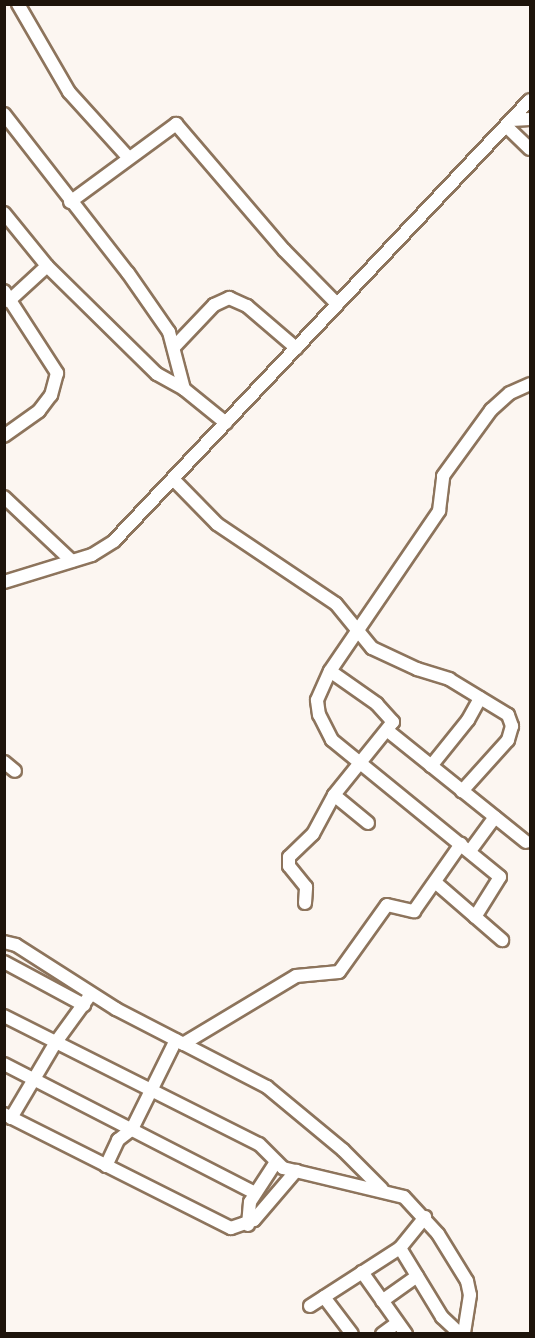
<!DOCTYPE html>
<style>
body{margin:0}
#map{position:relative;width:535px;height:1338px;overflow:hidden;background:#fcf6f1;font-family:"DejaVu Sans",sans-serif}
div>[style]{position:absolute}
.roads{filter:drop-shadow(2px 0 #8d745c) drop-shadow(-2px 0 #8d745c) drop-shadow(0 2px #8d745c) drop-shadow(0 -2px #8d745c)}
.minor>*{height:12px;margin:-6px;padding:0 6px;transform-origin:6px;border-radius:6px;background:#fff}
span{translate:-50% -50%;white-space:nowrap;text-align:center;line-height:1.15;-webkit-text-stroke:4.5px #fff;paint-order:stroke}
.frame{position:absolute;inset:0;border:6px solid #1e140b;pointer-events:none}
</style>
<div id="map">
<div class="roads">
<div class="minor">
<div style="left:18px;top:4px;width:102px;rotate:59.9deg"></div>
<div style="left:69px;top:92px;width:86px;rotate:47.8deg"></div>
<div style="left:4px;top:114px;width:202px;rotate:52.1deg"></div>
<div style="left:128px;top:273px;width:72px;rotate:55.2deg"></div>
<div style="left:169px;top:332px;width:59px;rotate:75.3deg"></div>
<div style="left:511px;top:120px;width:19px;rotate:-3deg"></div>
<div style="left:506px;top:126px;width:33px;rotate:44deg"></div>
<div style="left:70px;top:202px;width:132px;rotate:-36.3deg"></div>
<div style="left:176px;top:124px;width:166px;rotate:49.4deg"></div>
<div style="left:284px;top:250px;width:76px;rotate:45.5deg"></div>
<div style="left:4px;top:213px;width:68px;rotate:50.9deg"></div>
<div style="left:47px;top:266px;width:52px;rotate:137.4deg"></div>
<div style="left:47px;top:266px;width:154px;rotate:44.5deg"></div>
<div style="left:157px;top:374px;width:31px;rotate:29deg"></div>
<div style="left:184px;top:389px;width:54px;rotate:39deg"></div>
<div style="left:4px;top:291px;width:98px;rotate:57.1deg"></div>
<div style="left:57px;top:373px;width:23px;rotate:105deg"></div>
<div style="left:51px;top:395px;width:20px;rotate:127deg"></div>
<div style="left:39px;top:411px;width:43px;rotate:144.5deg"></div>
<div style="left:175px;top:346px;width:57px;rotate:-46.4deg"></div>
<div style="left:214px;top:305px;width:17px;rotate:-25deg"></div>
<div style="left:229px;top:298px;width:20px;rotate:24deg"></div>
<div style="left:247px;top:306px;width:65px;rotate:40.6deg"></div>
<div style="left:173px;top:479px;width:63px;rotate:45.6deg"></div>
<div style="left:217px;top:524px;width:143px;rotate:33.9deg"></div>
<div style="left:336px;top:604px;width:57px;rotate:50.7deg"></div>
<div style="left:372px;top:648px;width:50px;rotate:25deg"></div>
<div style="left:417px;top:669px;width:34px;rotate:17deg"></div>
<div style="left:449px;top:679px;width:69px;rotate:31.4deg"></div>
<div style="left:508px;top:715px;width:12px;rotate:70deg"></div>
<div style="left:512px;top:726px;width:15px;rotate:106deg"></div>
<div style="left:508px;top:740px;width:69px;rotate:132deg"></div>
<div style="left:4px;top:497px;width:93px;rotate:43.3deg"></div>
<div style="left:4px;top:582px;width:92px;rotate:-17.1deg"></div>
<div style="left:92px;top:555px;width:26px;rotate:-32deg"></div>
<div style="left:114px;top:541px;width:606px;rotate:-46.67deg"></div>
<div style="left:388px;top:731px;width:177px;rotate:38.8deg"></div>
<div style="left:4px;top:762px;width:14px;rotate:39deg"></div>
<div style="left:431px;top:766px;width:59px;rotate:-51.2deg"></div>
<div style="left:468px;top:720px;width:25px;rotate:-61deg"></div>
<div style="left:334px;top:795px;width:44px;rotate:39.5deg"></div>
<div style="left:470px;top:851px;width:42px;rotate:-53.7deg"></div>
<div style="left:435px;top:882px;width:89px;rotate:40.9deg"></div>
<div style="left:305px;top:903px;width:16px;rotate:-86deg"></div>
<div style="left:306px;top:887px;width:27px;rotate:-129deg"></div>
<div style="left:289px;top:866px;width:9px;rotate:-90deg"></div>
<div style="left:289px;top:857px;width:33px;rotate:-44deg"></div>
<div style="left:313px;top:834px;width:44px;rotate:-61.7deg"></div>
<div style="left:334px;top:795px;width:94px;rotate:-51.1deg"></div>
<div style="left:393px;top:722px;width:24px;rotate:-132deg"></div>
<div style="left:377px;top:704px;width:57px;rotate:-144.9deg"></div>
<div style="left:475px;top:917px;width:47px;rotate:-58deg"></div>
<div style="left:500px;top:877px;width:217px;rotate:-140.8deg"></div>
<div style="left:332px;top:740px;width:28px;rotate:-117deg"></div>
<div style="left:319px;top:715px;width:15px;rotate:-98deg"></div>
<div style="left:317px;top:700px;width:32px;rotate:-66deg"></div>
<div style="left:330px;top:671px;width:194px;rotate:-55.7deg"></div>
<div style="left:439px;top:511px;width:35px;rotate:-83deg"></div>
<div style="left:443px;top:476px;width:82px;rotate:-54deg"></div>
<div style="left:491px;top:410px;width:25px;rotate:-42deg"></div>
<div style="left:510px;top:393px;width:22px;rotate:-24deg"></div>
<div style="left:4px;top:942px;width:12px;rotate:14deg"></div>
<div style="left:16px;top:945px;width:119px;rotate:32.6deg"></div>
<div style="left:116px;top:1009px;width:170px;rotate:27.3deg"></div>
<div style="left:267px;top:1087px;width:99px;rotate:39.7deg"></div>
<div style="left:343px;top:1150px;width:55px;rotate:45deg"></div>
<div style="left:4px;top:962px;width:91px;rotate:28.3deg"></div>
<div style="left:4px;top:1016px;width:285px;rotate:26.7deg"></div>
<div style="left:259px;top:1144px;width:34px;rotate:45deg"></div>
<div style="left:283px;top:1168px;width:124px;rotate:13.5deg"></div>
<div style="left:404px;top:1197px;width:50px;rotate:47.4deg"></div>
<div style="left:438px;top:1234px;width:55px;rotate:58.3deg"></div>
<div style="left:467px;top:1281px;width:14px;rotate:78deg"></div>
<div style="left:470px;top:1295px;width:39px;rotate:99deg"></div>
<div style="left:183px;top:1044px;width:132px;rotate:-31deg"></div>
<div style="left:296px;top:976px;width:43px;rotate:-5.3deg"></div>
<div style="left:339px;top:972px;width:82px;rotate:-54.4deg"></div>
<div style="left:387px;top:905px;width:28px;rotate:13deg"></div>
<div style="left:414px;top:911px;width:82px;rotate:-55deg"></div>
<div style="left:4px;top:1064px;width:282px;rotate:27.2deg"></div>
<div style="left:4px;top:1114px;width:254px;rotate:26.7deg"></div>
<div style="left:231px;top:1228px;width:24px;rotate:-19deg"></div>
<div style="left:254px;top:1220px;width:65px;rotate:-49.4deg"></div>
<div style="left:11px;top:1118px;width:88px;rotate:-59.4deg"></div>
<div style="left:56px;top:1042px;width:59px;rotate:-53.9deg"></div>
<div style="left:106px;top:1166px;width:29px;rotate:-65deg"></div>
<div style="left:118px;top:1140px;width:18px;rotate:-38deg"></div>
<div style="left:132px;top:1129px;width:99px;rotate:-63.7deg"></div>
<div style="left:248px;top:1225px;width:23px;rotate:-85deg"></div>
<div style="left:250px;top:1202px;width:48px;rotate:-57deg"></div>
<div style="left:400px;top:1248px;width:81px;rotate:58.7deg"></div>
<div style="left:442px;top:1317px;width:25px;rotate:43deg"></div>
<div style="left:362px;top:1272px;width:76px;rotate:54.6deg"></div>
<div style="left:324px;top:1297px;width:46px;rotate:52.9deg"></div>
<div style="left:382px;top:1301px;width:43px;rotate:-35.5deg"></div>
<div style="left:310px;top:1306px;width:107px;rotate:-32.8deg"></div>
<div style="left:400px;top:1248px;width:40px;rotate:-51deg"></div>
<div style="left:382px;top:1334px;width:19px;rotate:-36deg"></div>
</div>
</div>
<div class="frame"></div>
</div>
